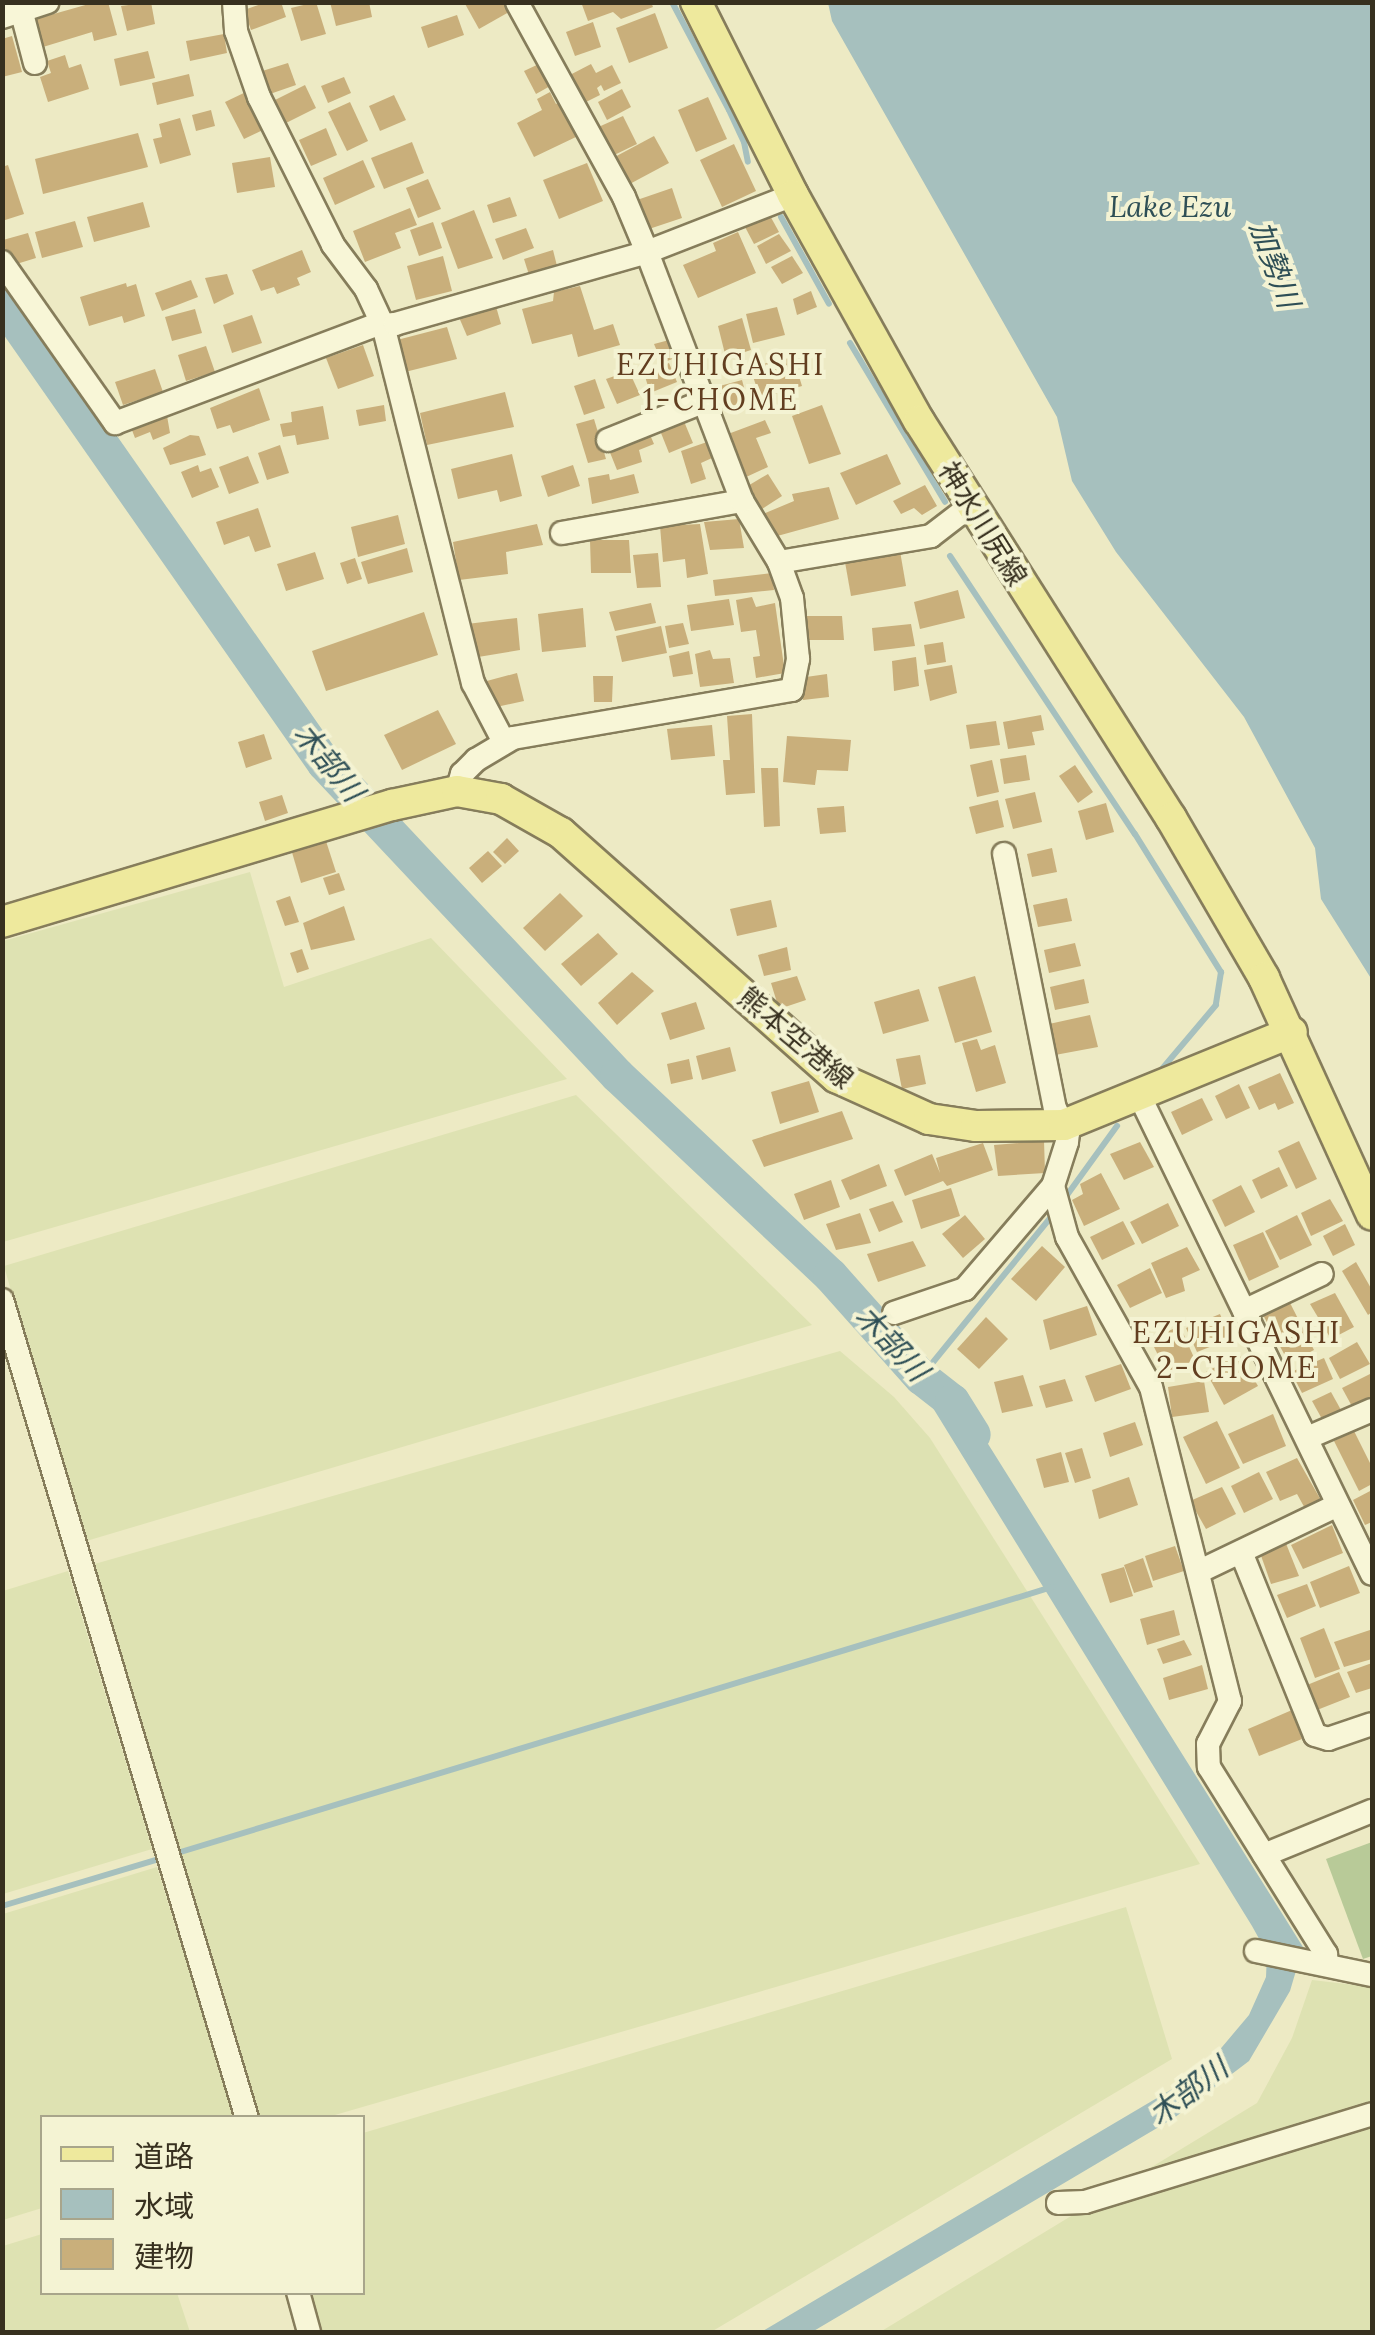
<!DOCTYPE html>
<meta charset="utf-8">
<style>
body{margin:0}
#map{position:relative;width:1375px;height:2335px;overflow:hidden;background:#edeac4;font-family:Lora,"Noto Sans JP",serif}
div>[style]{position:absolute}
.farmland>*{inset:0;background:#dee2b2}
.green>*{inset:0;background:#b8ca98}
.water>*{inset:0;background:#a6c0be}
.stream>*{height:6px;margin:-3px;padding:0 3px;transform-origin:3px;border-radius:3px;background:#a6c0be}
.river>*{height:35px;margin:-17.5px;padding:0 17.5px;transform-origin:17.5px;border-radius:17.5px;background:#a6c0be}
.building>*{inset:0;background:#c9af7b}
.roads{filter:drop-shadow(2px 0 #867d5b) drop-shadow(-2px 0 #867d5b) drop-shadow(0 2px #867d5b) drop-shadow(0 -2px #867d5b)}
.minor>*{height:22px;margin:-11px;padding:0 11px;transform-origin:11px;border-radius:11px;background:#f8f6d7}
.major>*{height:30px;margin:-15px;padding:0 15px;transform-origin:15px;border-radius:15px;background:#eee99d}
span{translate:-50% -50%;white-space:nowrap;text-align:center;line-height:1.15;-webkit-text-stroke:8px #f4f3d3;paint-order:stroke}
.street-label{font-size:28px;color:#37301f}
.water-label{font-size:30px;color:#2e4f56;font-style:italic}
.neighbourhood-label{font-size:30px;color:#623e20;letter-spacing:2.5px}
.frame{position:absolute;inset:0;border:5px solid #37301f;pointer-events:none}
.legend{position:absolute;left:40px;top:2115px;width:325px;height:180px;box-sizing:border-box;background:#f4f3d3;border:2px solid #a8a58b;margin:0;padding:12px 18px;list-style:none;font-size:30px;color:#37301f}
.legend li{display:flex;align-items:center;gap:20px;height:50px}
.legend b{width:50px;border:2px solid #a8a58b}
</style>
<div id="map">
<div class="farmland">
<div style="clip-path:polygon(250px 872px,284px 987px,431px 938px,567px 1079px,3px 1242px,3px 941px)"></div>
<div style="clip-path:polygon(576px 1095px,812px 1325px,83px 1542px,4px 1266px)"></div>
<div style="clip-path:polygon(840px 1351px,894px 1397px,930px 1438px,1200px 1864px,328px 2117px,258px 2117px,91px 1565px)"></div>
<div style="clip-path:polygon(68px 1571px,152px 1849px,3px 1894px,3px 1591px)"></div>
<div style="clip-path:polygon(157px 1867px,234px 2117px,42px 2118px,42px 2208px,3px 2220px,3px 1914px)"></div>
<div style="clip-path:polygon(1126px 1907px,1172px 2059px,711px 2332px,321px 2332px,309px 2293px,362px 2292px,363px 2133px)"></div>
<div style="clip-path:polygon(1312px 1980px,1372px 1987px,1372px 2332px,880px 2332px,1257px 2103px,1292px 2038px)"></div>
<div style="clip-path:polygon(42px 2234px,42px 2292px,177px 2293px,190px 2332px,3px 2332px,3px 2246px)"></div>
</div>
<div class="green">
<div style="clip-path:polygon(1372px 1842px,1372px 1956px,1363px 1959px,1326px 1859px)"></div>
</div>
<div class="water">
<div style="clip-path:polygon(828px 3px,1372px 3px,1372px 980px,1321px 899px,1315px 848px,1244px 717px,1116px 552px,1072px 481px,1057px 417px,832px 21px)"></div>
<div style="clip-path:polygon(953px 1388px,1303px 1947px,1290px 1991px,1249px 2061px,1174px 2118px,812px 2332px,761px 2332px,1201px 2072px,1249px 2015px,1266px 1977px,1267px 1953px,1252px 1926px,933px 1408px)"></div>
</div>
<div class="stream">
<div style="left:672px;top:2px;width:122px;rotate:62.2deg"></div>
<div style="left:729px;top:110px;width:35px;rotate:65deg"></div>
<div style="left:744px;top:142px;width:20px;rotate:79deg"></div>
<div style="left:781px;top:217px;width:99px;rotate:61.1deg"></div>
<div style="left:850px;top:343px;width:185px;rotate:59.1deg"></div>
<div style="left:950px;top:556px;width:334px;rotate:56.4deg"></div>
<div style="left:1135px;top:834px;width:163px;rotate:58.1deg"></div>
<div style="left:1221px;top:972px;width:33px;rotate:99deg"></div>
<div style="left:1216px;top:1005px;width:84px;rotate:130.2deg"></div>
<div style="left:1062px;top:1202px;width:94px;rotate:-54.1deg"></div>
<div style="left:921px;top:1377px;width:213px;rotate:-50.9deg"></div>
<div style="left:174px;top:1854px;width:918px;rotate:-16.91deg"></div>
<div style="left:2px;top:1906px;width:167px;rotate:-16.7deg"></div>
</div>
<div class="river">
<div style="left:2px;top:302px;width:562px;rotate:55.07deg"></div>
<div style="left:324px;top:763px;width:428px;rotate:46.8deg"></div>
<div style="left:617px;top:1075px;width:292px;rotate:43.2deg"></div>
<div style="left:830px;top:1275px;width:137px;rotate:48.3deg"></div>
<div style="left:921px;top:1377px;width:39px;rotate:38deg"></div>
<div style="left:952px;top:1401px;width:39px;rotate:58deg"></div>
</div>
<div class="building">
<div style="clip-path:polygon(96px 2px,108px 2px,117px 35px,94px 41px,92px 32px,43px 47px,36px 19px)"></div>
<div style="clip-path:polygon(151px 2px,155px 24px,127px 31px,121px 6px)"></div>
<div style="clip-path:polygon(267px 2px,281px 2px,286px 17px,251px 30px,244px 10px)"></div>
<div style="clip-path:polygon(316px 2px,326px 34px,301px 41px,291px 8px)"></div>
<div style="clip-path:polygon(330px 2px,369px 2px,372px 17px,336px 26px)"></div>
<div style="clip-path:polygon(464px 2px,504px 2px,509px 12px,479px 29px)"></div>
<div style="clip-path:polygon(581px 2px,651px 2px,653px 7px,621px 19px,613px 12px,588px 21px)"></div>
<div style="clip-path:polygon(655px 13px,668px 48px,629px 63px,616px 28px)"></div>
<div style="clip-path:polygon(457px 15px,464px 35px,428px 48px,421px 27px)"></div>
<div style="clip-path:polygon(593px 22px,601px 47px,575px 56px,566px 32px)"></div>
<div style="clip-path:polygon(224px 34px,227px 53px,190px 61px,186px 41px)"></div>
<div style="clip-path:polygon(12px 36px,22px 72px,2px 77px,2px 39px)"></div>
<div style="clip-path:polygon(148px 51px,155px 78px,120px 86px,114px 59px)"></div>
<div style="clip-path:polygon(65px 55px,69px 68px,81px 64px,89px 89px,48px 102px,40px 77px,51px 73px,47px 61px)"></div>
<div style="clip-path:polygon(288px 63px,296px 85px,267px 95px,259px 72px)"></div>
<div style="clip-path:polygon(541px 63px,552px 85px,536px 94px,524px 71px)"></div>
<div style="clip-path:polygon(591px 64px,596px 73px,612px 65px,621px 83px,604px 91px,601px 85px,597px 88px,600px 95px,580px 105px,566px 77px)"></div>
<div style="clip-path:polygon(189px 74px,194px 96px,157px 105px,152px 83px)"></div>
<div style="clip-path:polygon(344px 77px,351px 93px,328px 103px,321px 86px)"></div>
<div style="clip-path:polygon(305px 85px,316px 108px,286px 123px,275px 100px)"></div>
<div style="clip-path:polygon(622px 89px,631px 107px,607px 120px,598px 102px)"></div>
<div style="clip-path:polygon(248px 91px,267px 128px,244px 139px,225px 102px)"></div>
<div style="clip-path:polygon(550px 92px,556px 104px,561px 101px,578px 136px,534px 157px,517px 123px,542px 110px,537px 99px)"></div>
<div style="clip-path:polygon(394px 95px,406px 120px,380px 131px,369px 106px)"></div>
<div style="clip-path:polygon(708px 97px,727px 139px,696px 152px,678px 110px)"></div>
<div style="clip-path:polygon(350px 102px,368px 141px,347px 151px,328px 112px)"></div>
<div style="clip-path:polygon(211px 110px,215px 126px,196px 131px,192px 115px)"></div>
<div style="clip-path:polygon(623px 116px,637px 144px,608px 158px,594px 129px)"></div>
<div style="clip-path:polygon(180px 118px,191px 155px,160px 164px,153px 139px,162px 137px,159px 124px)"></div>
<div style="clip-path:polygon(326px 128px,337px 155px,311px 166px,299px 140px)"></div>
<div style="clip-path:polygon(138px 133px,148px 167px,43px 194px,35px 159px)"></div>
<div style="clip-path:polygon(654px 136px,669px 163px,626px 186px,611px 159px)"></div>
<div style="clip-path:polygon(412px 142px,424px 173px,384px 189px,371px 158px)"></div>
<div style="clip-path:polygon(734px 144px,756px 191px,722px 207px,700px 160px)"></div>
<div style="clip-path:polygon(270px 157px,275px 187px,237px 193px,232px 163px)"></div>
<div style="clip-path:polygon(363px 160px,375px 187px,335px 205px,323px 178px)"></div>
<div style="clip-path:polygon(587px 163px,603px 201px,559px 219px,543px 180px)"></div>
<div style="clip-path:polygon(8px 165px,24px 214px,2px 221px,2px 167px)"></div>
<div style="clip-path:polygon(428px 179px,441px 209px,418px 218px,406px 188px)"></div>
<div style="clip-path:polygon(672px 188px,682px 218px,649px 229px,637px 200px)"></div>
<div style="clip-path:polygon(510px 197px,517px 216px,493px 223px,487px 205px)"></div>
<div style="clip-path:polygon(143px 202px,150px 227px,94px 242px,87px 217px)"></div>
<div style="clip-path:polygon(410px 208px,417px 225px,395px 233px,401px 248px,365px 262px,353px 231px)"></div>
<div style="clip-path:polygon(474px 210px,493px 258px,458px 269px,441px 223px)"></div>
<div style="clip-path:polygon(768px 212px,779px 232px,754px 244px,744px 225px)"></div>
<div style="clip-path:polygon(75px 221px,83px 247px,42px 258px,35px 232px)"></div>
<div style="clip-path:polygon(433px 222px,442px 248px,419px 256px,410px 230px)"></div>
<div style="clip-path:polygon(526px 228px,534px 248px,503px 260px,495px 239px)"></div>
<div style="clip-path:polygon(738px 232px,756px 273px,698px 298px,683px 265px,716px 251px,713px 243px)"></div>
<div style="clip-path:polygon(28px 233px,36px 258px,10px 266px,3px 240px)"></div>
<div style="clip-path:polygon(779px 234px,791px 251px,766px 264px,757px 246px)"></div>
<div style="clip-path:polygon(302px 250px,311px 272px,297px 278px,300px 285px,277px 294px,274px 287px,261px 291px,252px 270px)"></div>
<div style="clip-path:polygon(553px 250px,558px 270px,530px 278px,524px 259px)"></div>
<div style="clip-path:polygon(443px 256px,452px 291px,416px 300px,407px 266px)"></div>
<div style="clip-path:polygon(792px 256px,803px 273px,782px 284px,771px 267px)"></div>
<div style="clip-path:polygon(227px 274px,234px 294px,214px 304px,205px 278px)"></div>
<div style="clip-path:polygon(191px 280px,198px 297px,162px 311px,155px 293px)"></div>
<div style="clip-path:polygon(126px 283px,127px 287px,136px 284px,145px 316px,124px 323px,122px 316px,89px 326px,80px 297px)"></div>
<div style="clip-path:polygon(580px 286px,594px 330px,613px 324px,620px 345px,578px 357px,572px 334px,532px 344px,522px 309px,553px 301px,554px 292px)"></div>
<div style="clip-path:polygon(811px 291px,817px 307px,797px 315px,793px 299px)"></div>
<div style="clip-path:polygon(495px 303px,501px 324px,467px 336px,458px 315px)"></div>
<div style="clip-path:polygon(777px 307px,785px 335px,753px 343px,746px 314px)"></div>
<div style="clip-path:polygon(195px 309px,202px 333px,172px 341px,165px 317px)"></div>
<div style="clip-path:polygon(252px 315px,262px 343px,232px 353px,223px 325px)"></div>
<div style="clip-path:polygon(742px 318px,751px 350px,726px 358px,718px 326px)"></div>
<div style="clip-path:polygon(447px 327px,457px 359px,405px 372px,397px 340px)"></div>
<div style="clip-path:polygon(673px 339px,680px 356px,662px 363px,654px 344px)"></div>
<div style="clip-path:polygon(363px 345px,374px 376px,338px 389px,326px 358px)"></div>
<div style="clip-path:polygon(206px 346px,215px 372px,186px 381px,178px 355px)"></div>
<div style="clip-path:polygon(793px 357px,802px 386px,760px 398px,750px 367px)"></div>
<div style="clip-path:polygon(669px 363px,677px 382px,650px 393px,644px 373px)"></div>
<div style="clip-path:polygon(155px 369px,163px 392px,123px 405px,115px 382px)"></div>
<div style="clip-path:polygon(629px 371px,640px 395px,617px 404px,606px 379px)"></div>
<div style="clip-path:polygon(595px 379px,605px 408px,584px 415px,574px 386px)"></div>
<div style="clip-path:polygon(742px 380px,748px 402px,722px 409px,716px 387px)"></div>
<div style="clip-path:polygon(259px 388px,270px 420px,233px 433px,230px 425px,217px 429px,210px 408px)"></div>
<div style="clip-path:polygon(505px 392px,514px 427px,427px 445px,420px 413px)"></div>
<div style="clip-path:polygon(384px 405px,386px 421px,359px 426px,356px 410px)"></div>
<div style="clip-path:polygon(822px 405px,841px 454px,809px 464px,792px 416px)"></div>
<div style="clip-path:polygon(323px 406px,329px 439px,297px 445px,295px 435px,283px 437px,280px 424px,292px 422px,291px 412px)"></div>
<div style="clip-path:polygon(166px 410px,170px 433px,153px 440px,150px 432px,135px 438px,130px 425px)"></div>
<div style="clip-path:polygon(594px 419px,606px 459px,588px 463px,576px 424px)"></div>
<div style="clip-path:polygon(683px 419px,693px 443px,669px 453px,659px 428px)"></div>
<div style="clip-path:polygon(765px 420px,771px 433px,756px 438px,768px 467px,744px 478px,728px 434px)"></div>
<div style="clip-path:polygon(648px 430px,654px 444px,639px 450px,642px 462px,617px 470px,607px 445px)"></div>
<div style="clip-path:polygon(190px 435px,199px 436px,206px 455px,170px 465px,163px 448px)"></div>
<div style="clip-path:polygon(707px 442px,712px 458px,701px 463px,706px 479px,691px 484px,681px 451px)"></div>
<div style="clip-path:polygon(280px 445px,289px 473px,267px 480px,258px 453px)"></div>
<div style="clip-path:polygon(512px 454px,522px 496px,500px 502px,497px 490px,458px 499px,451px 469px)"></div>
<div style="clip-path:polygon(887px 454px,901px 484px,856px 505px,840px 473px)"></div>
<div style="clip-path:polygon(248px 456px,259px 483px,229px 494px,219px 467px)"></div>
<div style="clip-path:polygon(198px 465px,200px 472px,211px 468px,219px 487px,192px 498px,181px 472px)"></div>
<div style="clip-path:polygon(573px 465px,580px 486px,548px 497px,541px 476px)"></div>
<div style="clip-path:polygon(609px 474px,610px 480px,634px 474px,639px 493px,592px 504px,588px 478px)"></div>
<div style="clip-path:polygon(768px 474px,782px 496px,756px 513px,746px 487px)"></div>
<div style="clip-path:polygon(925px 485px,937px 506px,922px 515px,914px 508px,901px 514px,893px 501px)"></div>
<div style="clip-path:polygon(829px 487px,839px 519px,770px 538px,763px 514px,794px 501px,792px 494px)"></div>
<div style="clip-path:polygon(258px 508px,271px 547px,255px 552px,249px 536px,224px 545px,216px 522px)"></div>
<div style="clip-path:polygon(398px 515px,405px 544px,358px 557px,351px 527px)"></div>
<div style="clip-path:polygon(739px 519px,744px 548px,710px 550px,704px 522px)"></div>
<div style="clip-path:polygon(537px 524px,543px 545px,506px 552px,508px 574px,459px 580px,453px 542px)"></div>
<div style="clip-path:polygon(700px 524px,708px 574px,687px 578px,685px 559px,663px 562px,660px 526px)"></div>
<div style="clip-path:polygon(590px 540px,629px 540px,631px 573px,591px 573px)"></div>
<div style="clip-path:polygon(407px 548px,413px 572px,368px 584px,361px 562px)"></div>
<div style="clip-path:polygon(900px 551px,906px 586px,851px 596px,845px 562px)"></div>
<div style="clip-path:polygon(315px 552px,324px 579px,286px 591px,277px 564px)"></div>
<div style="clip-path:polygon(658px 553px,661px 587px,637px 588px,633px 555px)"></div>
<div style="clip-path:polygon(355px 558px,362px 579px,347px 584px,340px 563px)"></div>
<div style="clip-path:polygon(772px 573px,774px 590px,715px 596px,713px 580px)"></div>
<div style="clip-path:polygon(958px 590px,965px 618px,920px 629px,914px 602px)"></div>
<div style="clip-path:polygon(752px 597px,756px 607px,775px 603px,785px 673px,756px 678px,753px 657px,760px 656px,756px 630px,741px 632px,736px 600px)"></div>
<div style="clip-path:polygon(729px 599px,734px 625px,691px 631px,687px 605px)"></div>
<div style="clip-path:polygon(651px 603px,656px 623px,615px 631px,609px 612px)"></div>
<div style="clip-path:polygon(583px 608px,586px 647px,542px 652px,538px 614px)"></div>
<div style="clip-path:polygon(424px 612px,438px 655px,326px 691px,312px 651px)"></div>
<div style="clip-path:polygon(806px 616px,842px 616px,844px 640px,807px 640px)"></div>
<div style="clip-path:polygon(517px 618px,520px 650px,472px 658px,467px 624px)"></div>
<div style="clip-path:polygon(683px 623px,689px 644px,669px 648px,665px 626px)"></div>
<div style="clip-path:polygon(911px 624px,915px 646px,874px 651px,872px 628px)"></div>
<div style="clip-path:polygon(661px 626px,667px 653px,622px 662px,616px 636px)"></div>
<div style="clip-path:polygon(943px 642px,946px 662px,927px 665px,924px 645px)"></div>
<div style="clip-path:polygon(710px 650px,713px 659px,730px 658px,734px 683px,700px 687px,695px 654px)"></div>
<div style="clip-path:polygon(689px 651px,693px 674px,673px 677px,669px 656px)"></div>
<div style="clip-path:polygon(916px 657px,919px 686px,894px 691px,892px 661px)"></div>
<div style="clip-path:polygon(952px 665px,957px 693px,930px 701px,924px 670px)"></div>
<div style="clip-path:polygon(517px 673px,524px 701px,487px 709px,483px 682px)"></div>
<div style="clip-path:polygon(827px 674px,829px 697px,803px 700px,799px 678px)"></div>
<div style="clip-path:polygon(593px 676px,613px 676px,612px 702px,594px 702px)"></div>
<div style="clip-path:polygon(438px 710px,456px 744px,402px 770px,384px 735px)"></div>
<div style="clip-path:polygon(752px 714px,755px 793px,726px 795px,723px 760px,730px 760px,727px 716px)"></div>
<div style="clip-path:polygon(1041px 715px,1044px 730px,1032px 732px,1035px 745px,1008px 749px,1003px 722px)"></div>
<div style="clip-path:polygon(996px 721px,1000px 745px,970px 749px,966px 725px)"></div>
<div style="clip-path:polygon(712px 725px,715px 756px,671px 760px,667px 729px)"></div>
<div style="clip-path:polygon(264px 734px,272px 759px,246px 768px,238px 742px)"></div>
<div style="clip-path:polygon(787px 736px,851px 740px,848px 771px,817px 770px,815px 785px,783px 782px)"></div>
<div style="clip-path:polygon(1026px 755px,1030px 780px,1004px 784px,1000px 759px)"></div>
<div style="clip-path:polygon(992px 760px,999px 792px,977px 797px,970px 765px)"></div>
<div style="clip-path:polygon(1075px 765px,1093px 792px,1078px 803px,1059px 776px)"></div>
<div style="clip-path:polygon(761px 768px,778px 768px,780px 826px,764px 827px)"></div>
<div style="clip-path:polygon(1035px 792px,1042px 822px,1013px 829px,1005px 799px)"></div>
<div style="clip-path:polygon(282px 795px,288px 813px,265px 821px,259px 802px)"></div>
<div style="clip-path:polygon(998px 800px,1004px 827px,976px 834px,969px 807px)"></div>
<div style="clip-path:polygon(1106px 803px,1114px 832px,1086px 840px,1078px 811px)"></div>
<div style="clip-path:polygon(844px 806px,846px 832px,820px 834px,817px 808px)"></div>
<div style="clip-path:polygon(325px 838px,336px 872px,301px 883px,291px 849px)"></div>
<div style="clip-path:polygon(507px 838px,519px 851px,505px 864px,493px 852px)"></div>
<div style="clip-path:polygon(1052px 848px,1057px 872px,1032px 877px,1027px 854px)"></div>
<div style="clip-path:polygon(488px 851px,502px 866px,482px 883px,469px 868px)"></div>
<div style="clip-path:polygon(339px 873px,345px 890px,329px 895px,323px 878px)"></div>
<div style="clip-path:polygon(560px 893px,583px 916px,545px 951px,523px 928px)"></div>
<div style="clip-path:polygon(290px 896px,299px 922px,285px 926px,276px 901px)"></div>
<div style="clip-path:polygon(1067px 898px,1072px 921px,1038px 927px,1033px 905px)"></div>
<div style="clip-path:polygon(771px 900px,777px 927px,737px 936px,730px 909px)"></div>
<div style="clip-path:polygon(344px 906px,355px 940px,311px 950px,303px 923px)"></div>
<div style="clip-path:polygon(598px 933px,618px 954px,581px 986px,561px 964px)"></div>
<div style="clip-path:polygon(1075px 943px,1081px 966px,1049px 973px,1044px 950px)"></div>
<div style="clip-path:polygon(787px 947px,791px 970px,764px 976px,758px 955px)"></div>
<div style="clip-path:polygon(302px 949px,309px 969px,297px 973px,290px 953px)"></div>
<div style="clip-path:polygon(632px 972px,654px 991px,617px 1025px,598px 1003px)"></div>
<div style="clip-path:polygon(797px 976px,806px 1000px,779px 1009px,771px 983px)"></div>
<div style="clip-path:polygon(975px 976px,992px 1032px,955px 1043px,938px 987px)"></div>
<div style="clip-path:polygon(1084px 979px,1089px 1003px,1055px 1010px,1050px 987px)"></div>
<div style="clip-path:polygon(919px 989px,929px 1021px,883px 1034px,874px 1002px)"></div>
<div style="clip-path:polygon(696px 1002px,705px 1029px,670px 1040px,661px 1013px)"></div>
<div style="clip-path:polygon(1090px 1015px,1098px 1047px,1055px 1055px,1049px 1024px)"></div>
<div style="clip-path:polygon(977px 1039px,981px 1050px,995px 1045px,1006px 1083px,976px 1092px,962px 1043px)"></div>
<div style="clip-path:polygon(730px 1047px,736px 1071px,702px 1080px,696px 1056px)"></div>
<div style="clip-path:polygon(920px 1055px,926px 1084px,902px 1089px,896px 1059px)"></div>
<div style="clip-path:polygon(689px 1059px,693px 1079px,671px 1084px,667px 1064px)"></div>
<div style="clip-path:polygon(1280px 1073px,1294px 1103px,1278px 1110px,1275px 1103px,1259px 1110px,1248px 1087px)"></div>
<div style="clip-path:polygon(809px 1081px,819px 1112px,780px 1124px,771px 1092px)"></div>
<div style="clip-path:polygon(1239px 1084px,1250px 1108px,1226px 1119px,1215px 1096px)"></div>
<div style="clip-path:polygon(1202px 1098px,1213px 1120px,1182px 1135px,1171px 1112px)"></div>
<div style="clip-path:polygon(842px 1111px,853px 1139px,764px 1167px,752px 1140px)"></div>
<div style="clip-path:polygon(1044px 1141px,1045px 1173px,998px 1176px,994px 1145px)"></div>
<div style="clip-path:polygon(1299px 1141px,1317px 1179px,1296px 1189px,1278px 1151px)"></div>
<div style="clip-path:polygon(1140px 1142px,1154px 1167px,1124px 1180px,1110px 1154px)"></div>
<div style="clip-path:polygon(983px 1143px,993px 1170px,947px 1186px,943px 1181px,905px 1196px,894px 1170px,932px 1154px,940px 1173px,936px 1158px)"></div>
<div style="clip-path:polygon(879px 1164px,887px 1186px,850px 1200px,841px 1180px)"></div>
<div style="clip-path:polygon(1279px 1167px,1288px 1186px,1261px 1199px,1252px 1180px)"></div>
<div style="clip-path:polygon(1101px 1173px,1120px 1209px,1084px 1226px,1072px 1200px,1083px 1194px,1080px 1184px)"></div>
<div style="clip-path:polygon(831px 1180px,840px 1207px,804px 1220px,794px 1194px)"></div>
<div style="clip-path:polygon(1241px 1185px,1255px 1212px,1225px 1227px,1212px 1200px)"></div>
<div style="clip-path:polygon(951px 1188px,960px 1216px,921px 1229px,912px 1200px)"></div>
<div style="clip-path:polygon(1330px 1199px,1343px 1221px,1311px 1236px,1301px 1213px)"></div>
<div style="clip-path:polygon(893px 1201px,903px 1222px,879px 1232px,869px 1209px)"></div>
<div style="clip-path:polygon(1168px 1203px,1179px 1226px,1142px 1244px,1130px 1222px)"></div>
<div style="clip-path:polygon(860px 1213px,871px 1243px,836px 1250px,826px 1224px)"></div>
<div style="clip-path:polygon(965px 1215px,985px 1239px,963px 1258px,942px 1234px)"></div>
<div style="clip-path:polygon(1297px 1215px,1312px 1245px,1280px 1260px,1265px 1231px)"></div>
<div style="clip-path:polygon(1123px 1221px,1135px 1244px,1102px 1260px,1090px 1237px)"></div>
<div style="clip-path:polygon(1345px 1224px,1355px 1245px,1333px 1256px,1323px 1236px)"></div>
<div style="clip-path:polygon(1263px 1232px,1279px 1267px,1249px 1281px,1233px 1245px)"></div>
<div style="clip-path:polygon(913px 1241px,926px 1266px,878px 1282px,867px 1254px)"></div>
<div style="clip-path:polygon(1042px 1246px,1065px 1267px,1036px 1301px,1011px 1279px)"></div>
<div style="clip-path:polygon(1187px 1247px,1200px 1270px,1182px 1278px,1185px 1291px,1166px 1298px,1151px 1263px)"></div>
<div style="clip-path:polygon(1356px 1262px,1372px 1290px,1372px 1312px,1368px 1315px,1342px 1271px)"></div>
<div style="clip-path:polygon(1150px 1268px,1162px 1293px,1130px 1308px,1117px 1285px)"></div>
<div style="clip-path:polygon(1335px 1293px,1354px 1327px,1331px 1339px,1310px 1304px)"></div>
<div style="clip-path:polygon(1289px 1301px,1314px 1350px,1289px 1363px,1263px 1315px)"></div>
<div style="clip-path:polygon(1087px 1306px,1097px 1335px,1050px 1350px,1043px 1320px)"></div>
<div style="clip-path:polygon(1220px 1314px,1230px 1339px,1197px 1352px,1186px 1328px)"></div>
<div style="clip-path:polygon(986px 1317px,1008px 1339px,979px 1369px,957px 1349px)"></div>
<div style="clip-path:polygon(1180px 1326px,1195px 1360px,1167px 1373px,1150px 1339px)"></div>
<div style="clip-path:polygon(1357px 1342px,1370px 1364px,1340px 1379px,1329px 1358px)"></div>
<div style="clip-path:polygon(1239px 1354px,1258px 1386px,1224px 1405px,1206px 1372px)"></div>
<div style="clip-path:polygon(1324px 1358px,1333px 1379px,1302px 1393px,1291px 1372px)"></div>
<div style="clip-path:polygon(1121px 1364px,1131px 1389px,1095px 1402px,1085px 1376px)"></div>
<div style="clip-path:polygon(1372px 1373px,1372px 1400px,1354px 1410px,1342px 1388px)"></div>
<div style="clip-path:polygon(1023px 1375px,1033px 1406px,1002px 1413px,994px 1382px)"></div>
<div style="clip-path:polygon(1065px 1379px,1073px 1401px,1046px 1408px,1039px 1386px)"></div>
<div style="clip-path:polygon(1204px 1381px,1209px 1412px,1172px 1417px,1168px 1387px)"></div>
<div style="clip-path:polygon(1331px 1392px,1341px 1410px,1322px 1419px,1312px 1401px)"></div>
<div style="clip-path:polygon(1273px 1414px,1286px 1446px,1243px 1464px,1228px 1434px)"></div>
<div style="clip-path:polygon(1217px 1421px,1240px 1468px,1206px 1484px,1183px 1437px)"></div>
<div style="clip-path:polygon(1135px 1422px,1143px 1445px,1110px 1457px,1103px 1433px)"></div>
<div style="clip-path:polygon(1354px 1431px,1372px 1467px,1372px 1484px,1359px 1491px,1334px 1441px)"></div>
<div style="clip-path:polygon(1082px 1448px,1091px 1478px,1075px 1483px,1065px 1453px)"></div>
<div style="clip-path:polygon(1061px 1452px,1069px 1482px,1044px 1488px,1036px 1459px)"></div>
<div style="clip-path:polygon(1297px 1458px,1322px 1502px,1307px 1512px,1297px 1494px,1280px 1501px,1266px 1472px)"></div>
<div style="clip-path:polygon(1259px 1472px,1273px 1499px,1244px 1513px,1231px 1486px)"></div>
<div style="clip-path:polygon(1129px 1477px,1138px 1505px,1099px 1519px,1092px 1490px)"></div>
<div style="clip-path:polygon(1222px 1487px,1236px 1514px,1206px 1529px,1190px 1501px)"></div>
<div style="clip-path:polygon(1372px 1490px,1372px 1522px,1365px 1525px,1353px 1500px)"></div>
<div style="clip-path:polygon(1332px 1525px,1343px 1553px,1303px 1569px,1291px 1545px)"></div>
<div style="clip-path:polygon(1285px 1541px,1299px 1576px,1271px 1584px,1259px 1550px)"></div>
<div style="clip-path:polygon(1175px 1546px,1184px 1571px,1153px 1581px,1145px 1556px)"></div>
<div style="clip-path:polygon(1143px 1558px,1153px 1587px,1134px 1593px,1124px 1565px)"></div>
<div style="clip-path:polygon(1349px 1566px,1360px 1593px,1320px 1608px,1310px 1582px)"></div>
<div style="clip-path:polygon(1124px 1567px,1133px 1596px,1110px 1603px,1101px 1574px)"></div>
<div style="clip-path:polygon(1307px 1584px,1316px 1606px,1287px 1618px,1277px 1595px)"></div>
<div style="clip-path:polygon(1174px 1610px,1180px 1635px,1147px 1645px,1140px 1619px)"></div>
<div style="clip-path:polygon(1324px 1628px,1340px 1669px,1315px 1678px,1300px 1638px)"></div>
<div style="clip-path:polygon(1370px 1630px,1372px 1659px,1344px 1667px,1334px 1642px)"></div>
<div style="clip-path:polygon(1184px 1640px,1192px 1655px,1163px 1664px,1157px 1649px)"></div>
<div style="clip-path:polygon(1372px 1663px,1372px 1688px,1356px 1693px,1347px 1672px)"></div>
<div style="clip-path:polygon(1202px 1665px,1208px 1689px,1169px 1700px,1163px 1678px)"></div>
<div style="clip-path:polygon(1339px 1672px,1350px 1697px,1317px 1710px,1307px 1685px)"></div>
<div style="clip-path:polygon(1292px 1710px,1302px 1739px,1259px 1756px,1248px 1729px)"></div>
</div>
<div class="roads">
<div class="minor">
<div style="left:19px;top:2px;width:63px;rotate:75.3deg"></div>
<div style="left:234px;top:2px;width:29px;rotate:86deg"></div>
<div style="left:236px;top:31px;width:70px;rotate:70.8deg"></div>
<div style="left:259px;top:97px;width:165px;rotate:63.4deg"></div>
<div style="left:333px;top:245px;width:55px;rotate:53.1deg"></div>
<div style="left:366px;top:289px;width:40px;rotate:65deg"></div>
<div style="left:383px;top:325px;width:369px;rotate:75.9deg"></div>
<div style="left:473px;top:683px;width:67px;rotate:62.3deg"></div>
<div style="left:2px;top:17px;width:48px;rotate:-18.1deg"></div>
<div style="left:2px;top:262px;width:197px;rotate:54.9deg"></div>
<div style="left:115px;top:423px;width:276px;rotate:-20.6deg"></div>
<div style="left:373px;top:326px;width:22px;rotate:-5deg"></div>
<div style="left:395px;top:324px;width:262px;rotate:-15.9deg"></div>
<div style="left:647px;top:252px;width:157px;rotate:-21.3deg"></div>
<div style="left:608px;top:440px;width:105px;rotate:-21.9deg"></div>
<div style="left:562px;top:533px;width:183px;rotate:-10.1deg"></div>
<div style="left:779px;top:562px;width:154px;rotate:-9.7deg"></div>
<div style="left:931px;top:536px;width:49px;rotate:-37.6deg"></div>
<div style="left:457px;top:791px;width:18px;rotate:-74deg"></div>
<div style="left:462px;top:774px;width:20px;rotate:-45deg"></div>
<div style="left:476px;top:760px;width:43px;rotate:-30.7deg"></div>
<div style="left:513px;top:738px;width:283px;rotate:-9.8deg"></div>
<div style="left:792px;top:690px;width:32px;rotate:-79deg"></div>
<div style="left:798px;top:659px;width:61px;rotate:-95.6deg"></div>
<div style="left:792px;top:598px;width:38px;rotate:-110deg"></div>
<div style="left:779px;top:562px;width:71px;rotate:-121.2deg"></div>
<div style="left:742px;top:501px;width:267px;rotate:-110.9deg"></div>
<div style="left:647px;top:252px;width:60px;rotate:-112.7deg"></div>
<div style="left:624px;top:197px;width:222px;rotate:-118.8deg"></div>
<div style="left:1140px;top:1097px;width:530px;rotate:64.06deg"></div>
<div style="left:1053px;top:1186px;width:53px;rotate:74.6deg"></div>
<div style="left:1067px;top:1237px;width:172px;rotate:60.8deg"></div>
<div style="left:1151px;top:1387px;width:324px;rotate:75.9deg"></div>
<div style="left:1230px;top:1701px;width:48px;rotate:117.1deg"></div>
<div style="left:1208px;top:1744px;width:23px;rotate:88deg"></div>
<div style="left:1209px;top:1767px;width:221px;rotate:58deg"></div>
<div style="left:1326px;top:1954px;width:11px;rotate:85deg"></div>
<div style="left:2px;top:1300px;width:854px;rotate:73.33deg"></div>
<div style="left:1244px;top:1311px;width:86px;rotate:-25.4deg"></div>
<div style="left:894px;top:1313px;width:75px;rotate:-18.7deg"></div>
<div style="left:965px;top:1289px;width:135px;rotate:-49.5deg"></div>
<div style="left:1053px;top:1186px;width:46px;rotate:-72.3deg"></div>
<div style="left:1067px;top:1142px;width:9px;rotate:-84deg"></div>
<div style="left:1068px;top:1133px;width:27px;rotate:-118deg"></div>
<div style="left:1055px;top:1109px;width:260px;rotate:-101.3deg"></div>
<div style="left:1307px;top:1438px;width:71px;rotate:-23.3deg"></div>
<div style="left:1241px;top:1552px;width:197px;rotate:68deg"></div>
<div style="left:1315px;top:1735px;width:14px;rotate:17deg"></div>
<div style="left:1328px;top:1739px;width:46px;rotate:-18.8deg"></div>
<div style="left:1198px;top:1572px;width:155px;rotate:-25.6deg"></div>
<div style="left:1264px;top:1855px;width:117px;rotate:-22.2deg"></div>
<div style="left:1256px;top:1951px;width:118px;rotate:11.7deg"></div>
<div style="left:1058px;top:2203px;width:27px;rotate:-2deg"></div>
<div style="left:1085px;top:2202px;width:300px;rotate:-17deg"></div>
<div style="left:298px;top:2292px;width:41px;rotate:74.6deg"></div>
</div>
<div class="major">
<div style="left:696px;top:2px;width:216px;rotate:63.3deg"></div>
<div style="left:793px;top:195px;width:259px;rotate:60.9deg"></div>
<div style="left:919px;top:421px;width:470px;rotate:57.6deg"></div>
<div style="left:1171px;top:818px;width:185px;rotate:59.8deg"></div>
<div style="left:1264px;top:978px;width:260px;rotate:65.5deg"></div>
<div style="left:2px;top:922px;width:407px;rotate:-16.7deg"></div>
<div style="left:392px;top:805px;width:66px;rotate:-12.2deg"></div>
<div style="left:457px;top:791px;width:45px;rotate:10.3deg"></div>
<div style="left:501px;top:799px;width:69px;rotate:29.5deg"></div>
<div style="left:561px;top:833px;width:368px;rotate:41.6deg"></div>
<div style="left:836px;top:1077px;width:102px;rotate:24.3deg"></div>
<div style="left:929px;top:1119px;width:48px;rotate:8.5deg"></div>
<div style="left:976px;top:1126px;width:88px;rotate:-0.7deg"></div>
<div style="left:1064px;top:1125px;width:246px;rotate:-22.2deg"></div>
</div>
</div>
<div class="street-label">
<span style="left:983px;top:524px;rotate:58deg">神水川尻線</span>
<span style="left:796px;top:1038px;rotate:40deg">熊本空港線</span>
</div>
<div class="water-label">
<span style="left:1170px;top:206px">Lake Ezu</span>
<span style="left:1275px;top:264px;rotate:70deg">加勢川</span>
<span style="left:329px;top:762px;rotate:51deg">木部川</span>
<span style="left:892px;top:1343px;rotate:47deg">木部川</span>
<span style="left:1188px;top:2091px;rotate:-37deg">木部川</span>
</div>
<div class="neighbourhood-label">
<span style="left:721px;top:381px">EZUHIGASHI<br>1-CHOME</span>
<span style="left:1237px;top:1349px">EZUHIGASHI<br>2-CHOME</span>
</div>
<div class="frame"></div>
<ul class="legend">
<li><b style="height:12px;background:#eee99d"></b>道路</li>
<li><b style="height:28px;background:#a6c0be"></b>水域</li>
<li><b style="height:28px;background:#c9af7b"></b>建物</li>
</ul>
</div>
